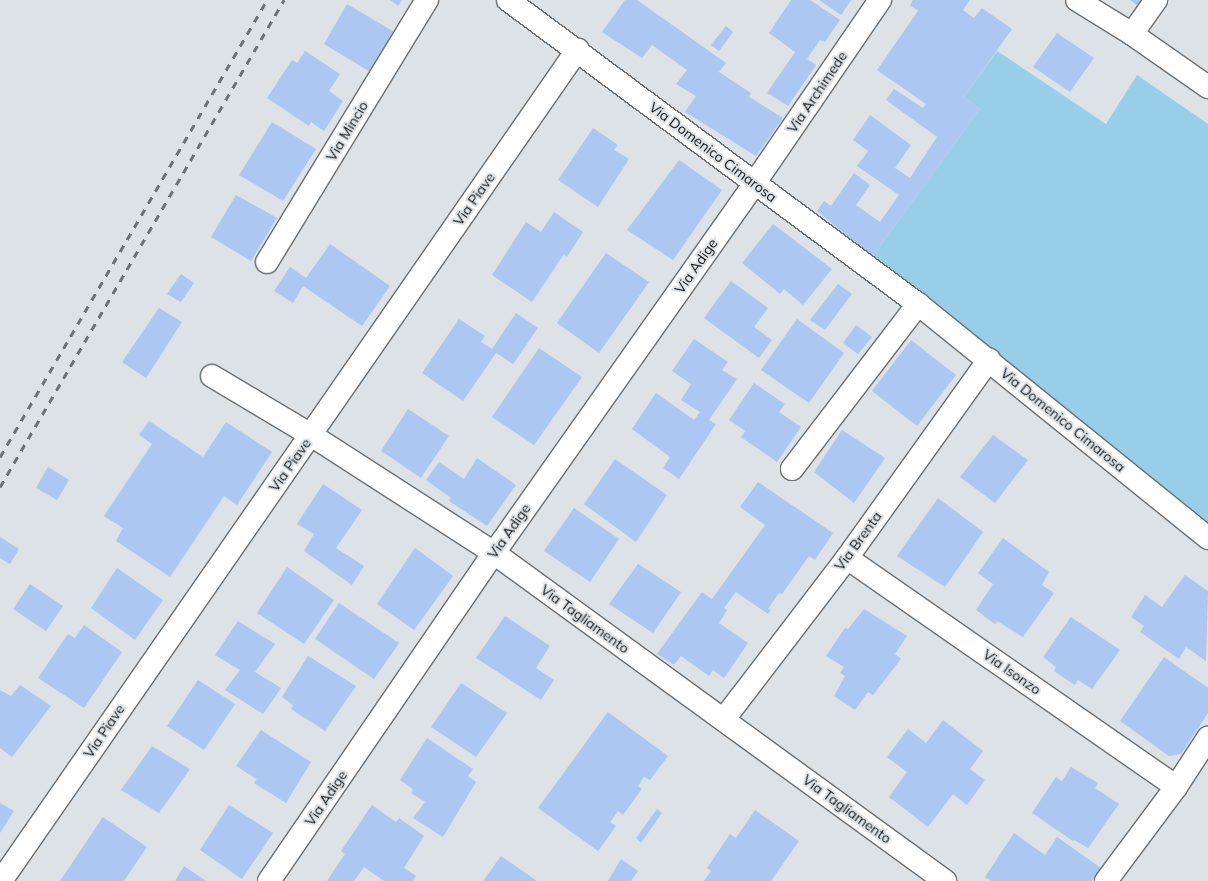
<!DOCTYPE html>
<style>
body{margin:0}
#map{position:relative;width:1208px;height:881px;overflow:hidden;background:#dce2e6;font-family:Mulish,sans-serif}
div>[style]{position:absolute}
.green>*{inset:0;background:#98cee8}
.building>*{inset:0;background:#acc7f1}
.roads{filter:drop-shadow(1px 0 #6a7073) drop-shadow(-1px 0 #6a7073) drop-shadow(0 1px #6a7073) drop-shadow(0 -1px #6a7073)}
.minor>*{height:22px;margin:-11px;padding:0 11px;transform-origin:11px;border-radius:11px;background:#fff}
.rail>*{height:3px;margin-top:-1.5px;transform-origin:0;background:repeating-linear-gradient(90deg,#6d7173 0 7px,transparent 0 14px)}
span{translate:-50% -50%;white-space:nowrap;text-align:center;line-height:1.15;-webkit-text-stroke:4px #dce2e6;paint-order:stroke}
.street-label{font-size:14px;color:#131516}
</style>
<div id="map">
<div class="green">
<div style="clip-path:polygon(997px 51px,1106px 124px,1137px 75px,1208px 124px,1208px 522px,872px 257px,980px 109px,964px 97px)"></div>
</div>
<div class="building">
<div style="clip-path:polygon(390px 0,402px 0,398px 6px)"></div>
<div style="clip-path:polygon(625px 0,637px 0,726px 63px,719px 72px,751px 93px,749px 97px,783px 118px,756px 156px,685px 112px,696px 96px,676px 84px,687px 70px,652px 45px,642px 58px,602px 32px)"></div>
<div style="clip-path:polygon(791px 0,810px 0,840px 20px,825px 42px,820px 40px,807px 59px,816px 65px,788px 106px,767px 93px,795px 52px,769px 33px)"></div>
<div style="clip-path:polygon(819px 0,851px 0,841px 15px)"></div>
<div style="clip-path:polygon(913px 0,970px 0,963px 10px,974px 18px,982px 8px,1012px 29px,964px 97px,980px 109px,872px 257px,817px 211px,824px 201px,831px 206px,854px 173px,870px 185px,856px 205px,880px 222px,899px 195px,857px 166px,868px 151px,853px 140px,870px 115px,911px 145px,895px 168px,910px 178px,937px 137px,886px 100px,894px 89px,923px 108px,926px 104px,877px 70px,918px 11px,910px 5px)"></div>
<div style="clip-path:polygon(1130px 0,1142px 0,1138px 6px)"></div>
<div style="clip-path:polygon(347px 4px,396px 33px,372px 73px,324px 44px)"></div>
<div style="clip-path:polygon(726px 26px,733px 32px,719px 51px,711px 45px)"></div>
<div style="clip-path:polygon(1057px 33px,1094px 58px,1070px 92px,1033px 67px)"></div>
<div style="clip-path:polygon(305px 51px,340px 74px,329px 91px,343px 101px,324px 131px,311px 122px,309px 126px,267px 98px,292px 60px,297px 63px)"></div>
<div style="clip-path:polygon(272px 122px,316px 149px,283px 201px,239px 175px)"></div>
<div style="clip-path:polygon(593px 128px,618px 145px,614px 150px,629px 159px,598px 207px,558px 180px)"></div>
<div style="clip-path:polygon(679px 160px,722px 190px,673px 260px,627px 230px)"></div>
<div style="clip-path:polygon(236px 195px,277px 218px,251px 261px,211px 237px)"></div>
<div style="clip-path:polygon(554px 212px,583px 232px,567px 257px,564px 254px,532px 302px,492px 275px,526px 222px,541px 232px)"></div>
<div style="clip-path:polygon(773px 224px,832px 269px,803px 305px,784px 289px,780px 294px,742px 263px)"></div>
<div style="clip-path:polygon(330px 244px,390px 286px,362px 326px,303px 286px,293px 303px,274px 291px,290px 267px,306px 278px)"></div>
<div style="clip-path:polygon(606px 253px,649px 282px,599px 353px,557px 323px)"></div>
<div style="clip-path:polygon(181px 274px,194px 283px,181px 302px,167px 294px)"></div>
<div style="clip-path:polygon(731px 281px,768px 308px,754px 327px,772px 340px,759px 358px,704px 318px)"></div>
<div style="clip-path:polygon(838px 284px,852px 294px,825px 330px,810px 320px)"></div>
<div style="clip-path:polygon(159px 308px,182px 322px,146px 378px,122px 362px)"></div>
<div style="clip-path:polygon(516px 313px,538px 328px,513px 364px,496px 353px,463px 401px,422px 373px,459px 319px,485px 336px,481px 342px,492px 349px)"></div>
<div style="clip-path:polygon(797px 319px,844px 353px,809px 403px,761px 370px)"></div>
<div style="clip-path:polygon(856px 325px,872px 337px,858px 354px,843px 343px)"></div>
<div style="clip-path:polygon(694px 339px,728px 362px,722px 370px,737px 379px,709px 420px,716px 424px,679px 479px,663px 468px,670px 457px,632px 429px,656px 393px,694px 420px,700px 412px,681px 400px,691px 384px,672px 371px)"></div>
<div style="clip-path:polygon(911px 340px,956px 375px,917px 426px,872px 391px)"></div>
<div style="clip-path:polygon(539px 348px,582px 377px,534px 445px,492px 417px)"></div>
<div style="clip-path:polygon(754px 383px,785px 404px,779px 412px,801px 427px,777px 462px,741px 437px,745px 431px,729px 420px)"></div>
<div style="clip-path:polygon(408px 409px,449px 436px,421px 478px,381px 451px)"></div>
<div style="clip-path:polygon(149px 421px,203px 457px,226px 422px,272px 452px,237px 505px,224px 496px,170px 577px,116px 541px,123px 528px,104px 516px,152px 444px,139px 435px)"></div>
<div style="clip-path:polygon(842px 430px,885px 458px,854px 503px,814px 472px)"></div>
<div style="clip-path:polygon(993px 435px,1028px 460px,995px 503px,960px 477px)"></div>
<div style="clip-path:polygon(477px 458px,516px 485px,487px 526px,449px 501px,451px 498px,426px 480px,439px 462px,464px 479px)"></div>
<div style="clip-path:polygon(615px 459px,667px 495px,636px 542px,584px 504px)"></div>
<div style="clip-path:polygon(48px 467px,69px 480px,57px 500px,36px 488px)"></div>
<div style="clip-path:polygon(758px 482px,833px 533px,815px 560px,809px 556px,782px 594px,779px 593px,768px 609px,771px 610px,768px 614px,736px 592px,724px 608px,727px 610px,719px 623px,748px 643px,724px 678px,713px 670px,709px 676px,681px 656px,674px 665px,657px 654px,702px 592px,712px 599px,765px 525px,740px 507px)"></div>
<div style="clip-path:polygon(323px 484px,362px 510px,336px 548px,364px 566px,352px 585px,304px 551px,314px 534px,297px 524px)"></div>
<div style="clip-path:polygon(938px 498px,983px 532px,945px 587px,897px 556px)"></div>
<div style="clip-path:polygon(574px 508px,619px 539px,590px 582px,544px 551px)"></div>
<div style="clip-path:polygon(0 537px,19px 549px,10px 564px,0 558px)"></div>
<div style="clip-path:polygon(1003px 538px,1049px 572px,1042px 585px,1054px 593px,1023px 637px,997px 621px,995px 624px,976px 610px,993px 584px,978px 573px)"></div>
<div style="clip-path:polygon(415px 548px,453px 576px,414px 630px,377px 604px)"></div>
<div style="clip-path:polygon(638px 564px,681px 592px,653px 633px,609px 604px)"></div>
<div style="clip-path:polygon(287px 567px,334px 600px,304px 644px,257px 613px)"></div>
<div style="clip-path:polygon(117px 568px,163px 600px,135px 640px,91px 608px)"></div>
<div style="clip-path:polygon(1185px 575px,1208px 591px,1206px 661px,1186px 647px,1179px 659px,1140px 632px,1144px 626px,1131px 617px,1145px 595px,1162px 607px)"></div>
<div style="clip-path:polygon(30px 584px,63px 606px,46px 631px,13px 609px)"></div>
<div style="clip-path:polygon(339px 603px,399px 643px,374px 679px,315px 639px)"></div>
<div style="clip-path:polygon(864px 609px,907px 636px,895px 654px,901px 659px,873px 695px,868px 692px,855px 710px,834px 696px,845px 676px,840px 673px,844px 667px,826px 656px,845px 628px,848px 629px)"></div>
<div style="clip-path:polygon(505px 616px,550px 646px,536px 668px,554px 680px,541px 700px,476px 658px)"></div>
<div style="clip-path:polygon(1071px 617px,1120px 650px,1092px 689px,1078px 680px,1075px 685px,1054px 671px,1056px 667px,1043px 657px)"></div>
<div style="clip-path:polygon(238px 621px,275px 644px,255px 672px,281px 688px,263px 714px,225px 690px,240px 670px,215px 655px)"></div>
<div style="clip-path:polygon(84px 625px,122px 652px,84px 708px,38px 678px,68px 634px,75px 638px)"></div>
<div style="clip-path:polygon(308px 656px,356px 686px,325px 731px,291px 709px,293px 705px,282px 697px)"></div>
<div style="clip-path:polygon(1164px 657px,1208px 688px,1208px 713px,1181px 754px,1169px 756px,1120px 721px)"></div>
<div style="clip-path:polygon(198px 680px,235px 704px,204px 750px,167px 726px)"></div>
<div style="clip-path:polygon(461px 683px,507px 713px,476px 757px,431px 727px)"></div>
<div style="clip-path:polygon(20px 685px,51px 706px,12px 757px,0 748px,0 690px,11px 696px)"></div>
<div style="clip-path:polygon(608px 712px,668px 756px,650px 780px,644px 777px,638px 786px,642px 789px,623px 815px,618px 811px,610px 822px,616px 826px,598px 851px,538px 808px)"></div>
<div style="clip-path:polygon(943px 720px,983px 751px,970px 769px,985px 780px,967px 805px,953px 794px,928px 827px,889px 797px,907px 772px,887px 757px,908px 729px,926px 743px)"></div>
<div style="clip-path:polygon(261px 730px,311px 762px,286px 803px,254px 783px,257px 779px,236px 766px)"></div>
<div style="clip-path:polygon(427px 738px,473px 769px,468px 776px,476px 782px,443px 837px,413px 818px,425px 802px,411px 793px,413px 789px,400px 780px)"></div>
<div style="clip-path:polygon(152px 746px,190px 769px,159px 813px,121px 790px)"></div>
<div style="clip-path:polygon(1071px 767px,1098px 783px,1095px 788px,1119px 804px,1088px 848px,1074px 840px,1073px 841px,1032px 813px,1056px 777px,1062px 781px)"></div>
<div style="clip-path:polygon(0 803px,14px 811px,0 833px)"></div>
<div style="clip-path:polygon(229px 805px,273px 833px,242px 879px,200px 850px)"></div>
<div style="clip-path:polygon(372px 805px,396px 822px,399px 818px,424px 836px,404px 868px,416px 876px,413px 881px,384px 881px,364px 867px,354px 881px,327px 881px,345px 854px,341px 851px)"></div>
<div style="clip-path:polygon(657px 809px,662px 813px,641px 843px,636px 838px)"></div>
<div style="clip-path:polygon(755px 810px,799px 841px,771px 881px,704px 881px,711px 871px,707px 868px,730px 834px,736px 838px)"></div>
<div style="clip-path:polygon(103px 817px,147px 847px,124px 881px,60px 881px)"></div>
<div style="clip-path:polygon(1014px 833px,1045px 855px,1057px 837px,1101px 868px,1092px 881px,991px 881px,985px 877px)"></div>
<div style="clip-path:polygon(501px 856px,537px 881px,483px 881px)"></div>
<div style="clip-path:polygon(621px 859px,638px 871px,631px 881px,608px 881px)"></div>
<div style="clip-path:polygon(184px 866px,206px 881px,175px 881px)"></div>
</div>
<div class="roads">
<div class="minor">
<div style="left:508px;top:0;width:510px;rotate:36.56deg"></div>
<div style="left:918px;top:304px;width:373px;rotate:38.9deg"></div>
<div style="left:1077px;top:0;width:65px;rotate:31.7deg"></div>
<div style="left:1132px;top:34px;width:93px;rotate:34.9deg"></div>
<div style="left:1132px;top:34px;width:42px;rotate:-54.8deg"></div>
<div style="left:267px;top:262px;width:307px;rotate:-58.6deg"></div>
<div style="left:212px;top:376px;width:115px;rotate:30.8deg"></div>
<div style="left:311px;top:435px;width:218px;rotate:32.8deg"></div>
<div style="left:494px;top:553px;width:558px;rotate:36.03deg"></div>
<div style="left:792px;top:469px;width:208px;rotate:-52.6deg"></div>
<div style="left:847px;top:558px;width:401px;rotate:34.8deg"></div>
<div style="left:724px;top:719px;width:203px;rotate:-52.6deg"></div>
<div style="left:847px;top:558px;width:244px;rotate:-54.4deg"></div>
<div style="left:1px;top:881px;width:1012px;rotate:-55.26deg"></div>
<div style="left:269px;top:881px;width:398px;rotate:-55.6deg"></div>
<div style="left:494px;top:553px;width:451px;rotate:-54.8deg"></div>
<div style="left:754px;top:184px;width:223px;rotate:-55.6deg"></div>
<div style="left:1106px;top:881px;width:117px;rotate:-53.3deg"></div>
<div style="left:1176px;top:787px;width:59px;rotate:-56.9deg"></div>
</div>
</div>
<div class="rail">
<div style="left:0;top:457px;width:529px;rotate:-59.7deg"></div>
<div style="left:0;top:487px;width:564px;rotate:-59.75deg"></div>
</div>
<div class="street-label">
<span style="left:817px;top:92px;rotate:-56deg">Via Archimede</span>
<span style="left:347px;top:131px;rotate:-59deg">Via Mincio</span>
<span style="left:713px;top:152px;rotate:37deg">Via Domenico Cimarosa</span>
<span style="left:474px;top:199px;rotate:-55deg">Via Piave</span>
<span style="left:696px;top:266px;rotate:-55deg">Via Adige</span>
<span style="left:1063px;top:420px;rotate:39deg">Via Domenico Cimarosa</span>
<span style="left:290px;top:465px;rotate:-55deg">Via Piave</span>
<span style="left:509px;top:531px;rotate:-55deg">Via Adige</span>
<span style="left:858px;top:541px;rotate:-54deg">Via Brenta</span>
<span style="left:585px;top:619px;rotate:36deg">Via Tagliamento</span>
<span style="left:1012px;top:672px;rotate:35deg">Via Isonzo</span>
<span style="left:104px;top:731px;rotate:-56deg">Via Piave</span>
<span style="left:326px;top:798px;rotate:-56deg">Via Adige</span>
<span style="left:847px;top:809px;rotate:36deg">Via Tagliamento</span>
</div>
</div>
